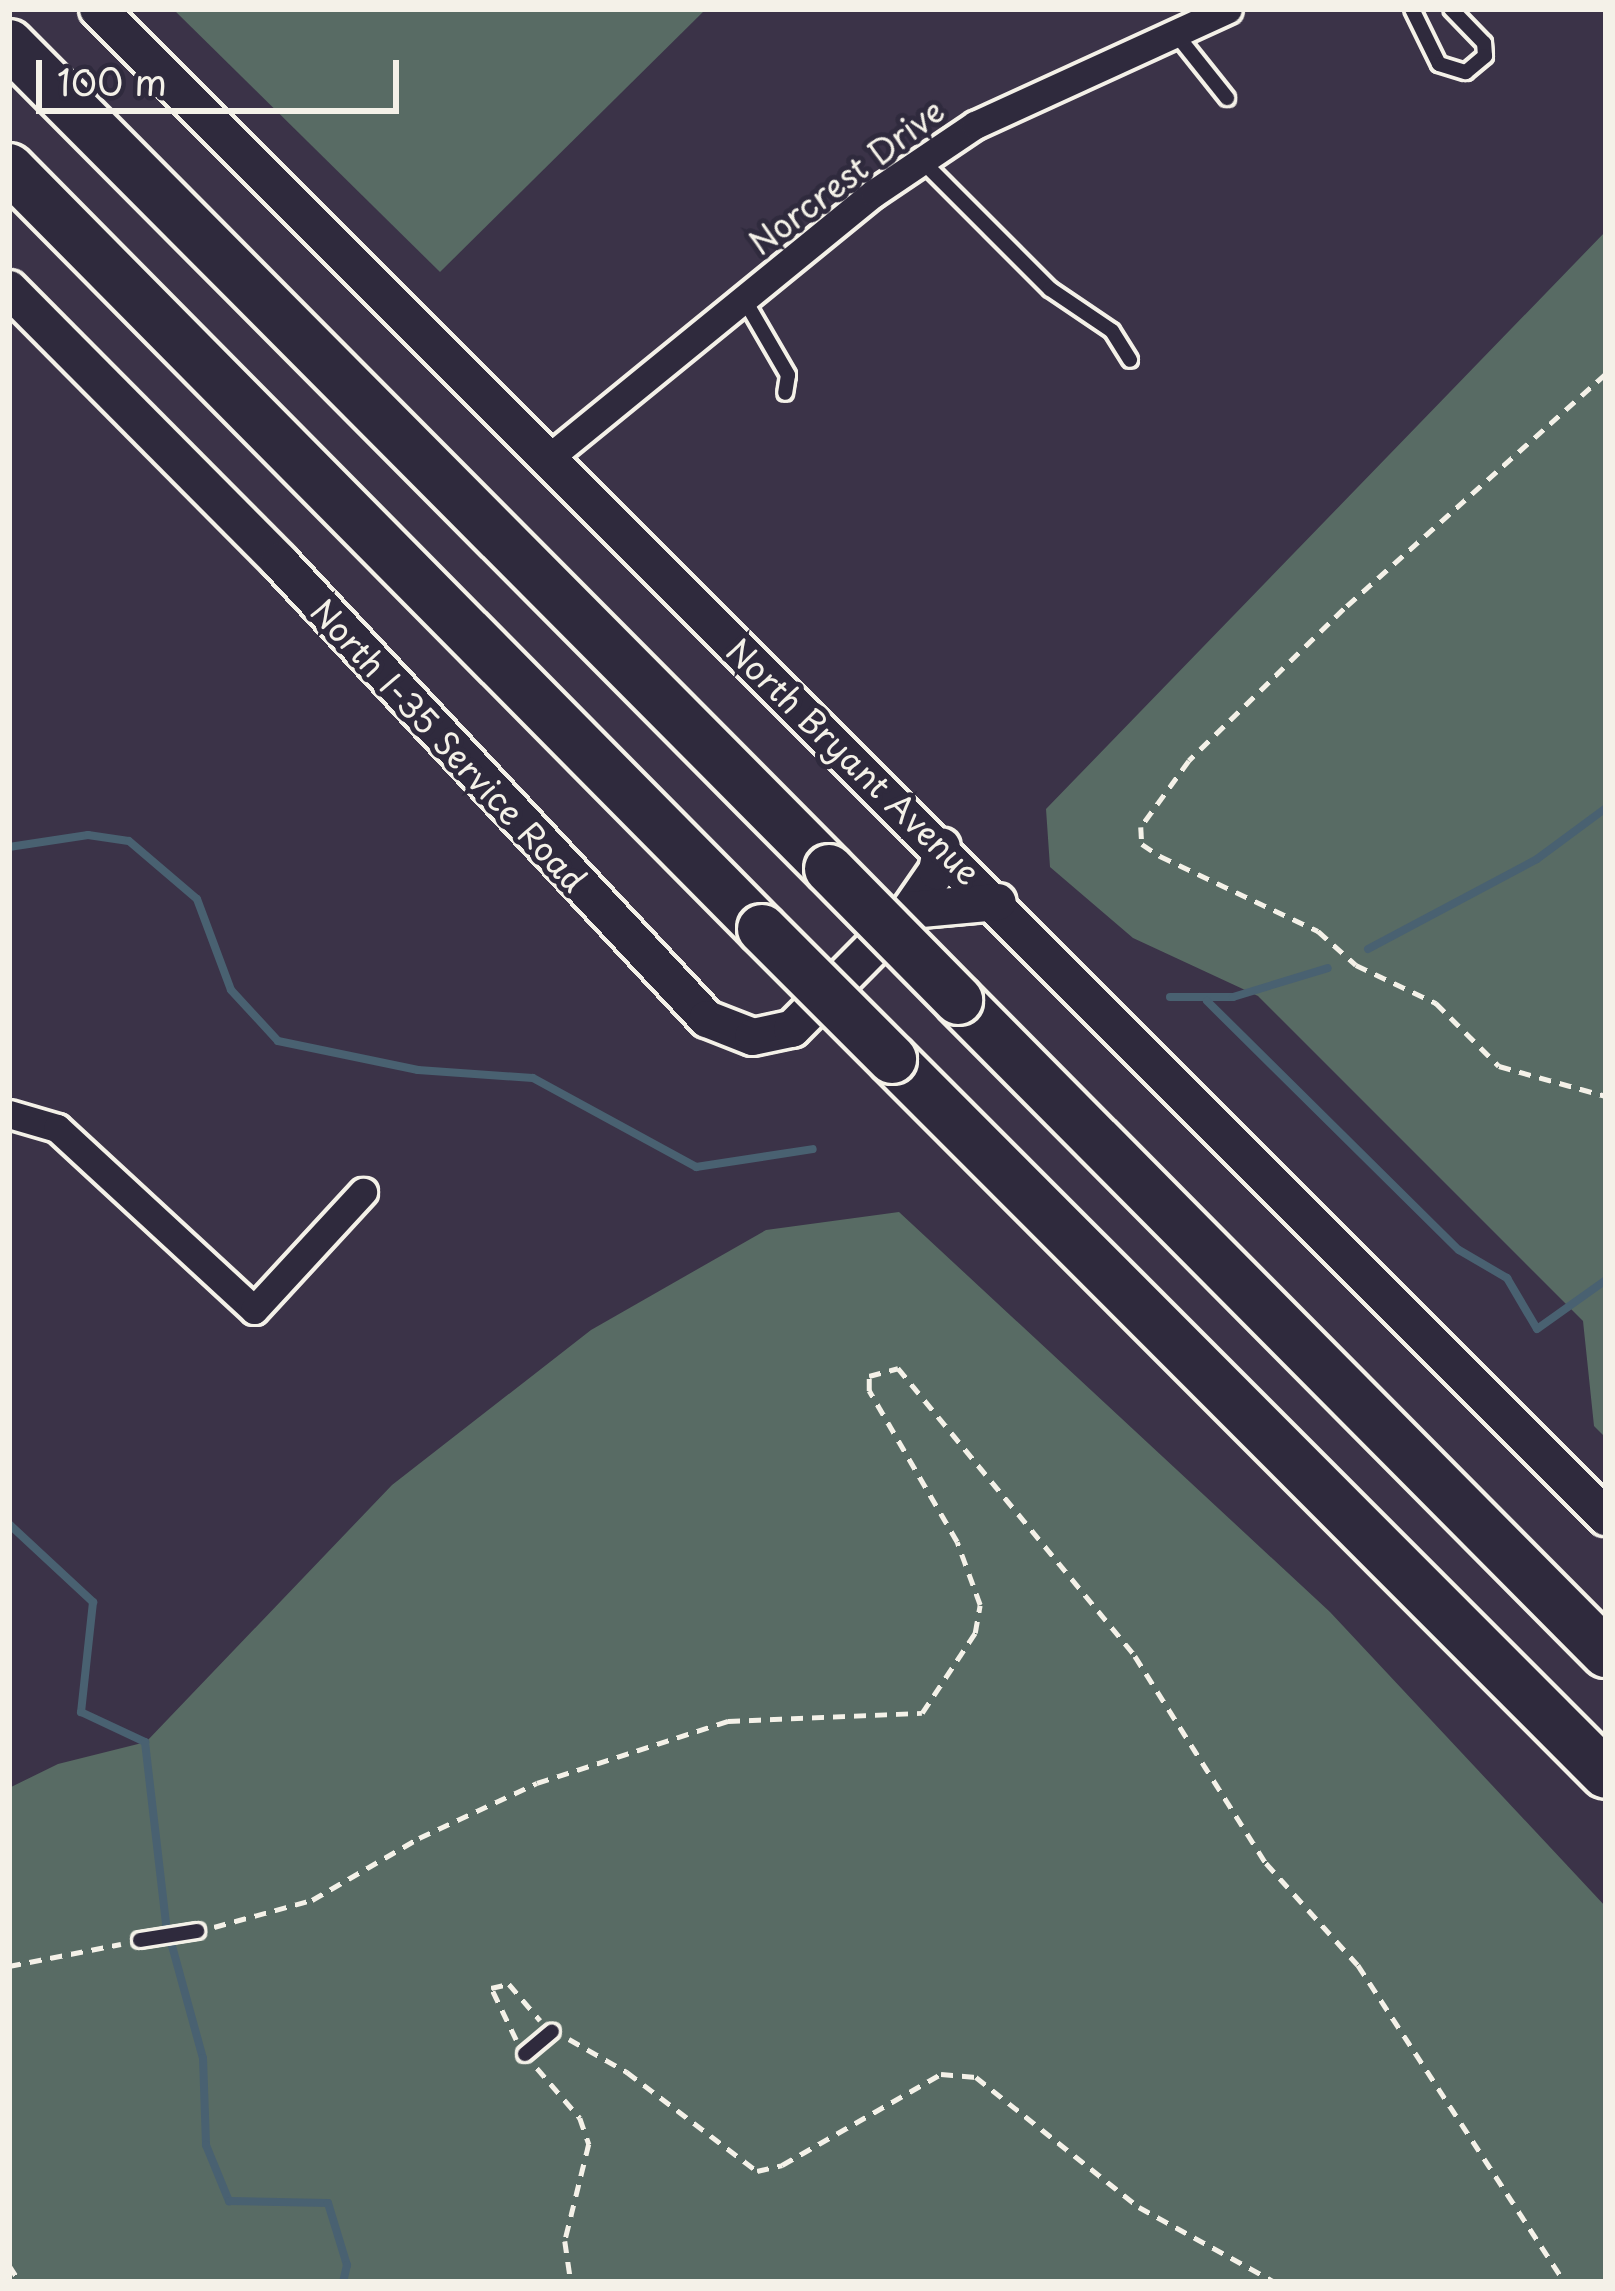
<!DOCTYPE html>
<style>
body{margin:0}
#map{position:relative;width:1615px;height:2291px;overflow:hidden;background:#3b3348;font-family:"Playpen Sans",sans-serif}
div>[style]{position:absolute}
.green>*{inset:0;background:#586b64}
.stream>*{height:8px;margin:-4px;padding:0 4px;transform-origin:4px;border-radius:4px;background:#496171}
.path>*{height:4.5px;margin-top:-2.25px;transform-origin:0;background:repeating-linear-gradient(90deg,#f4f1e8 0 12px,transparent 0 21px)}
.roads{filter:drop-shadow(3px 0 #f4f1e8) drop-shadow(-3px 0 #f4f1e8) drop-shadow(0 3px #f4f1e8) drop-shadow(0 -3px #f4f1e8)}
.lane>*{height:14px;margin:-7px;padding:0 7px;transform-origin:7px;border-radius:7px;background:#2f2a3d}
.street>*{height:27px;margin:-13.5px;padding:0 13.5px;transform-origin:13.5px;border-radius:13.5px;background:#2f2a3d}
.secondary>*{height:36px;margin:-18px;padding:0 18px;transform-origin:18px;border-radius:18px;background:#2f2a3d}
.highway>*{height:48px;margin:-24px;padding:0 24px;transform-origin:24px;border-radius:24px;background:#2f2a3d}
.bridges{filter:drop-shadow(3px 0 #f4f1e8) drop-shadow(-3px 0 #f4f1e8) drop-shadow(0 3px #f4f1e8) drop-shadow(0 -3px #f4f1e8)}
.highway-bridge>*{height:48px;margin:-24px;padding:0 24px;transform-origin:24px;border-radius:24px;background:#2f2a3d}
span{translate:-50% -50%;white-space:nowrap;text-align:center;line-height:1.15;-webkit-text-stroke:10px #2f2a3d;paint-order:stroke}
.street-label{font-size:33px;color:#f4f1e8}
.frame{position:absolute;inset:0;border:12px solid #f4f1e8;pointer-events:none}
.scale{position:absolute;left:36px;top:60px;width:363px;height:54px;box-sizing:border-box;border:6px solid #f4f1e8;border-top:0;padding-left:15px;font-size:36px;line-height:42px;white-space:nowrap;color:#f4f1e8;-webkit-text-stroke:9px #2f2a3d;paint-order:stroke}
</style>
<div id="map">
<div class="green">
<div style="clip-path:polygon(173px 9px,706px 9px,440px 272px)"></div>
<div style="clip-path:polygon(1606px 231px,1606px 1438px,1594px 1426px,1583px 1321px,1258px 996px,1133px 938px,1050px 867px,1046px 809px)"></div>
<div style="clip-path:polygon(899px 1212px,1330px 1612px,1606px 1907px,1606px 2282px,9px 2282px,9px 1788px,58px 1764px,146px 1742px,392px 1485px,591px 1330px,766px 1230px)"></div>
</div>
<div class="stream">
<div style="left:9px;top:847px;width:80px;rotate:-8.6deg"></div>
<div style="left:88px;top:835px;width:41px;rotate:8.3deg"></div>
<div style="left:129px;top:841px;width:89px;rotate:40.5deg"></div>
<div style="left:197px;top:899px;width:97px;rotate:69.5deg"></div>
<div style="left:231px;top:990px;width:69px;rotate:47.3deg"></div>
<div style="left:278px;top:1041px;width:143px;rotate:11.7deg"></div>
<div style="left:418px;top:1070px;width:115px;rotate:4deg"></div>
<div style="left:533px;top:1078px;width:186px;rotate:28.6deg"></div>
<div style="left:696px;top:1167px;width:118px;rotate:-8.7deg"></div>
<div style="left:1368px;top:949px;width:191px;rotate:-28deg"></div>
<div style="left:1537px;top:859px;width:86px;rotate:-36.5deg"></div>
<div style="left:1170px;top:997px;width:63px"></div>
<div style="left:1233px;top:997px;width:99px;rotate:-17deg"></div>
<div style="left:1207px;top:1001px;width:354px;rotate:44.7deg"></div>
<div style="left:1459px;top:1250px;width:56px;rotate:30.3deg"></div>
<div style="left:1507px;top:1278px;width:59px;rotate:59.5deg"></div>
<div style="left:1537px;top:1329px;width:85px;rotate:-35.4deg"></div>
<div style="left:9px;top:1524px;width:115px;rotate:42.9deg"></div>
<div style="left:93px;top:1602px;width:111px;rotate:96.2deg"></div>
<div style="left:81px;top:1712px;width:71px;rotate:25.1deg"></div>
<div style="left:145px;top:1742px;width:183px;rotate:83.4deg"></div>
<div style="left:166px;top:1924px;width:139px;rotate:74.6deg"></div>
<div style="left:203px;top:2058px;width:87px;rotate:88deg"></div>
<div style="left:206px;top:2145px;width:61px;rotate:67.7deg"></div>
<div style="left:229px;top:2201px;width:99px;rotate:1.2deg"></div>
<div style="left:328px;top:2203px;width:65px;rotate:73deg"></div>
<div style="left:347px;top:2265px;width:17px;rotate:103deg"></div>
</div>
<div class="path">
<div style="left:1606px;top:374px;width:352px;rotate:138.1deg"></div>
<div style="left:1344px;top:609px;width:217px;rotate:135.6deg"></div>
<div style="left:1189px;top:761px;width:82px;rotate:126deg"></div>
<div style="left:1141px;top:827px;width:17px;rotate:87deg"></div>
<div style="left:1142px;top:844px;width:22px;rotate:34deg"></div>
<div style="left:1160px;top:856px;width:175px;rotate:25.4deg"></div>
<div style="left:1318px;top:931px;width:51px;rotate:41.8deg"></div>
<div style="left:1356px;top:965px;width:89px;rotate:25.4deg"></div>
<div style="left:1436px;top:1003px;width:89px;rotate:45deg"></div>
<div style="left:1499px;top:1066px;width:111px;rotate:15.7deg"></div>
<div style="left:214px;top:1927px;width:102px;rotate:-15.4deg"></div>
<div style="left:312px;top:1900px;width:124px;rotate:-30.1deg"></div>
<div style="left:419px;top:1838px;width:130px;rotate:-25deg"></div>
<div style="left:537px;top:1783px;width:201px;rotate:-18deg"></div>
<div style="left:728px;top:1721px;width:194px;rotate:-2.4deg"></div>
<div style="left:922px;top:1713px;width:96px;rotate:-56.5deg"></div>
<div style="left:975px;top:1633px;width:28px;rotate:-80deg"></div>
<div style="left:980px;top:1605px;width:67px;rotate:-110.1deg"></div>
<div style="left:957px;top:1542px;width:175px;rotate:-120.2deg"></div>
<div style="left:869px;top:1391px;width:15px;rotate:-90deg"></div>
<div style="left:869px;top:1376px;width:30px;rotate:-15deg"></div>
<div style="left:898px;top:1368px;width:373px;rotate:50.5deg"></div>
<div style="left:1135px;top:1656px;width:245px;rotate:57.7deg"></div>
<div style="left:1266px;top:1863px;width:137px;rotate:48deg"></div>
<div style="left:1358px;top:1965px;width:379px;rotate:56.9deg"></div>
<div style="left:9px;top:1966px;width:114px;rotate:-11.1deg"></div>
<div style="left:569px;top:2039px;width:67px;rotate:29.6deg"></div>
<div style="left:627px;top:2072px;width:163px;rotate:37.3deg"></div>
<div style="left:757px;top:2171px;width:26px;rotate:-13deg"></div>
<div style="left:782px;top:2165px;width:183px;rotate:-29.8deg"></div>
<div style="left:941px;top:2074px;width:35px;rotate:5deg"></div>
<div style="left:976px;top:2077px;width:208px;rotate:38.6deg"></div>
<div style="left:1139px;top:2207px;width:155px;rotate:28.9deg"></div>
<div style="left:516px;top:2040px;width:58px;rotate:-115.7deg"></div>
<div style="left:491px;top:1988px;width:18px;rotate:-13deg"></div>
<div style="left:509px;top:1984px;width:48px;rotate:49.3deg"></div>
<div style="left:537px;top:2068px;width:66px;rotate:49.3deg"></div>
<div style="left:580px;top:2118px;width:28px;rotate:71deg"></div>
<div style="left:589px;top:2144px;width:100px;rotate:103.9deg"></div>
<div style="left:565px;top:2241px;width:41px;rotate:81.7deg"></div>
<div style="left:9px;top:2265px;width:20px;rotate:57deg"></div>
</div>
<div class="roads">
<div class="lane">
<div style="left:1412px;top:9px;width:61px;rotate:63.9deg"></div>
<div style="left:1439px;top:64px;width:28px;rotate:17deg"></div>
<div style="left:1466px;top:72px;width:25px;rotate:-40deg"></div>
<div style="left:1485px;top:56px;width:13px;rotate:-94deg"></div>
<div style="left:1484px;top:43px;width:47px;rotate:-134.1deg"></div>
<div style="left:1176px;top:34px;width:82px;rotate:51.4deg"></div>
<div style="left:922px;top:161px;width:181px;rotate:45deg"></div>
<div style="left:1050px;top:289px;width:75px;rotate:34.1deg"></div>
<div style="left:1112px;top:331px;width:34px;rotate:58deg"></div>
<div style="left:744px;top:299px;width:88px;rotate:59.9deg"></div>
<div style="left:788px;top:375px;width:18px;rotate:99deg"></div>
<div style="left:140px;top:1940px;width:58px;rotate:-9deg"></div>
<div style="left:525px;top:2054px;width:35px;rotate:-40deg"></div>
</div>
<div class="street">
<div style="left:545px;top:461px;width:424px;rotate:-39.2deg"></div>
<div style="left:874px;top:193px;width:122px;rotate:-34deg"></div>
<div style="left:975px;top:125px;width:278px;rotate:-24.6deg"></div>
<div style="left:9px;top:1114px;width:50px;rotate:16.3deg"></div>
<div style="left:57px;top:1128px;width:268px;rotate:42.7deg"></div>
<div style="left:254px;top:1310px;width:161px;rotate:-47.3deg"></div>
</div>
<div class="secondary">
<div style="left:98px;top:9px;width:2133px;rotate:45deg"></div>
<div style="left:9px;top:289px;width:383px;rotate:45.2deg"></div>
<div style="left:279px;top:561px;width:627px;rotate:46.94deg"></div>
<div style="left:707px;top:1019px;width:49px;rotate:21.4deg"></div>
<div style="left:753px;top:1037px;width:40px;rotate:-12deg"></div>
<div style="left:792px;top:1029px;width:168px;rotate:-45.2deg"></div>
<div style="left:910px;top:910px;width:47px;rotate:-55.3deg"></div>
<div style="left:937px;top:871px;width:25px;rotate:-79deg"></div>
<div style="left:910px;top:910px;width:88px;rotate:-5.2deg"></div>
</div>
<div class="highway">
<div style="left:9px;top:44px;width:1163px;rotate:45.17deg"></div>
<div style="left:9px;top:168px;width:1071px;rotate:45.3deg"></div>
<div style="left:958px;top:1000px;width:920px;rotate:45.22deg"></div>
<div style="left:892px;top:1059px;width:1010px;rotate:45.04deg"></div>
</div>
</div>
<div class="bridges">
<div class="highway-bridge">
<div style="left:829px;top:869px;width:184px;rotate:45.4deg"></div>
<div style="left:762px;top:929px;width:184px;rotate:45deg"></div>
</div>
</div>
<div class="street-label">
<span style="left:846px;top:176px;rotate:-37deg">Norcrest Drive</span>
<span style="left:449px;top:745px;rotate:47deg">North I-35 Service Road</span>
<span style="left:854px;top:761px;rotate:44deg">North Bryant Avenue</span>
</div>
<div class="frame"></div>
<div class="scale">100 m</div>
</div>
